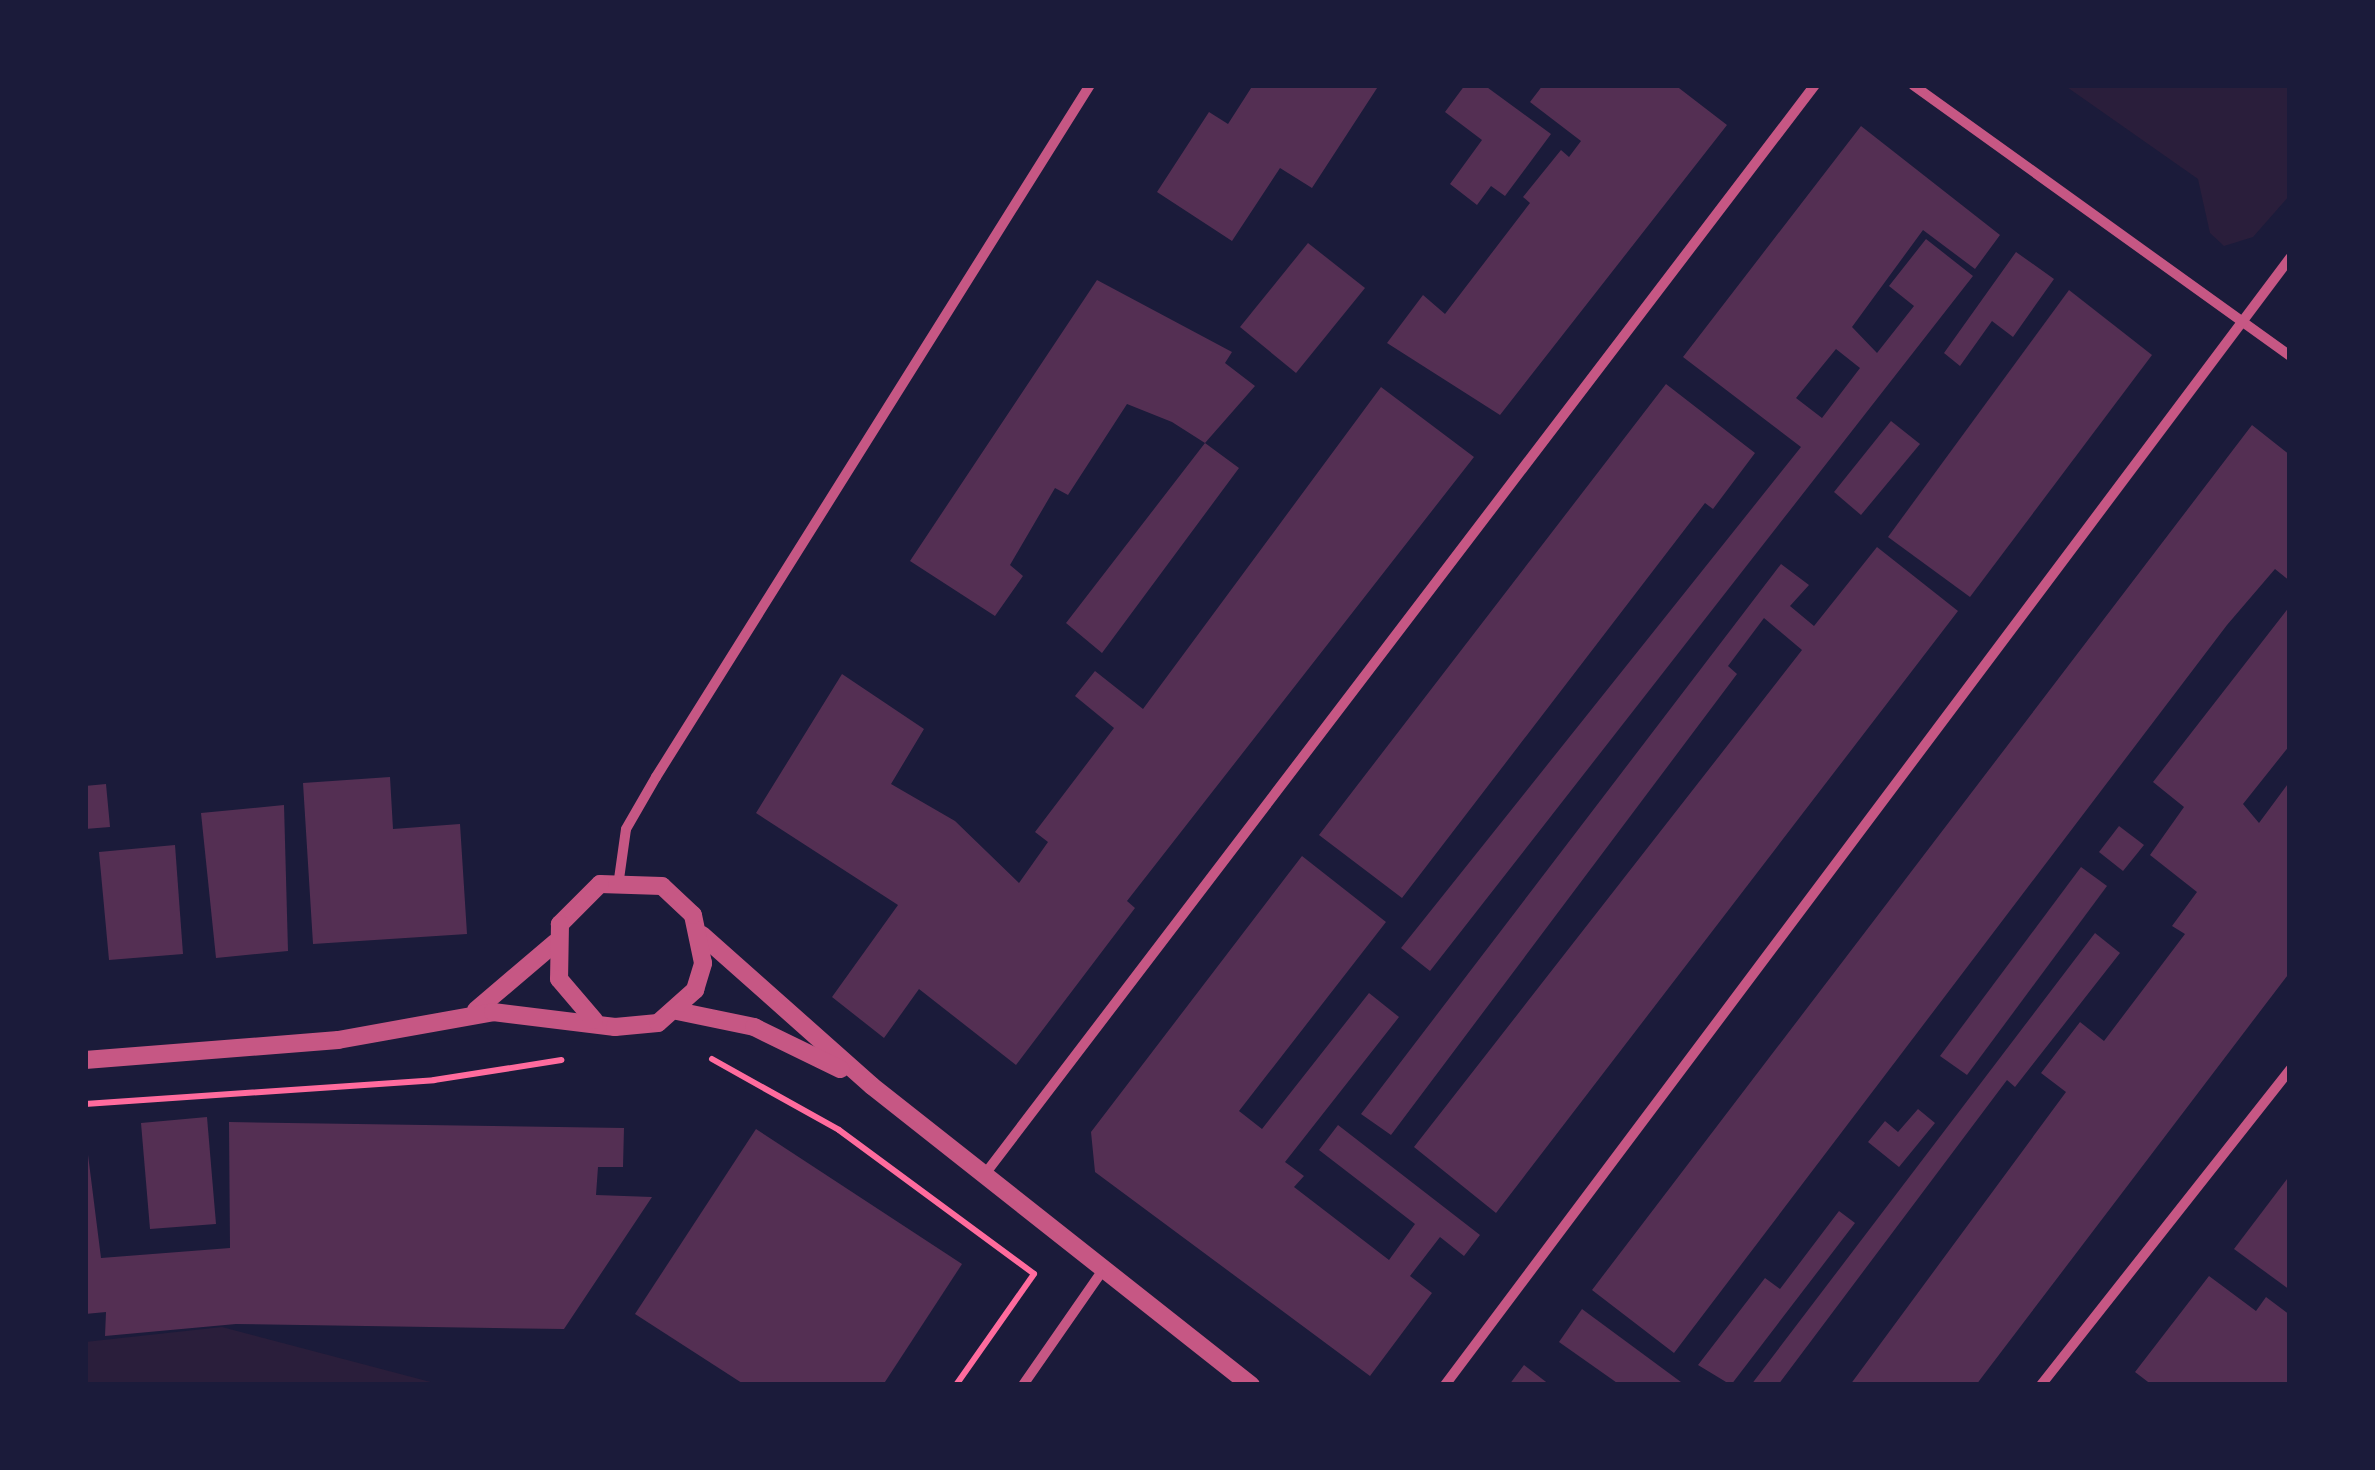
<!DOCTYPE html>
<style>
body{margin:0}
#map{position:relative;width:2375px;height:1470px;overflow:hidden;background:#1b1b3a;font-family:Quicksand,sans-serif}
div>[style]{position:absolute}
.green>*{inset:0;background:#2a1e3b}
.building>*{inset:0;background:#542f53}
.path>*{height:6px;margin:-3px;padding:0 3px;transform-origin:3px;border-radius:3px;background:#ff6b9d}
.minor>*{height:10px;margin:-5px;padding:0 5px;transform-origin:5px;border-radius:5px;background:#c65784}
.tertiary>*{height:18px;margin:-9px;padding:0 9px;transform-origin:9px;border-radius:9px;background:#c65784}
span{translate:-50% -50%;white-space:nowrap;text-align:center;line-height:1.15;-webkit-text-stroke:8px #1b1b3a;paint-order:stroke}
.frame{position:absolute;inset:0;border:88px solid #1b1b3a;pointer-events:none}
</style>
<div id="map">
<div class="green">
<div style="clip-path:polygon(2064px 85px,2290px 85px,2290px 195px,2253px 237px,2224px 246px,2210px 233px,2198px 179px)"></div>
<div style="clip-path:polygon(222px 1327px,442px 1385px,85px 1385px,85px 1342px)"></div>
</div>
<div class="building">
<div style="clip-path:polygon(1253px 85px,1379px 85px,1312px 188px,1280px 168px,1232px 241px,1157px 192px,1209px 112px,1228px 124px)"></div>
<div style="clip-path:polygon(1465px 85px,1484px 85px,1551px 134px,1505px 196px,1491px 186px,1477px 205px,1450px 184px,1482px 140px,1445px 112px)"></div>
<div style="clip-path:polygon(1543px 85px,1675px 85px,1727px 125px,1500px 415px,1387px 343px,1423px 295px,1445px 314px,1530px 203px,1523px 197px,1561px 150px,1569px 157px,1581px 141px,1530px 102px)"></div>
<div style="clip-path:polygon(evenodd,1861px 126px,2000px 235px,1975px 269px,1923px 230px,1852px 327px,1877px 353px,1914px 306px,1889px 286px,1926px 239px,1973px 276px,1430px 971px,1401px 948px,1801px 447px,1683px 357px,1861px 126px,1836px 349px,1860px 368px,1822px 418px,1796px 398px,1836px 349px)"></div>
<div style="clip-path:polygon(1308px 243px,1365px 288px,1296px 373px,1240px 327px)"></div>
<div style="clip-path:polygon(2016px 252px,2054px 279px,2013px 337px,1992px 321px,1960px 366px,1944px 353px)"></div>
<div style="clip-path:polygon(1097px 280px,1232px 352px,1225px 363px,1255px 386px,1205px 443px,1239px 468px,1102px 653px,1066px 623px,1205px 443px,1172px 422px,1127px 404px,1068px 495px,1055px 488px,1010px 565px,1023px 576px,995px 616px,910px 561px)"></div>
<div style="clip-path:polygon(2069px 290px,2152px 355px,1970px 597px,1888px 537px)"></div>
<div style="clip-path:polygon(1666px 384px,1755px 453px,1713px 509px,1705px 503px,1402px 898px,1319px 835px)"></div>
<div style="clip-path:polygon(1381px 387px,1474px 457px,1127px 901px,1135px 908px,1016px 1065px,919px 989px,884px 1038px,832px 997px,898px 905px,756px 813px,842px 674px,924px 729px,891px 784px,955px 821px,1019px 883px,1048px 842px,1035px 832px,1114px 728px,1075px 696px,1095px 671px,1143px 709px)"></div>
<div style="clip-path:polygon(1891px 421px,1920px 444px,1861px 515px,1834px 492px)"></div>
<div style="clip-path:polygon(2252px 425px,2290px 455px,2290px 581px,2275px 569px,2227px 625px,1674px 1353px,1592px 1290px)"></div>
<div style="clip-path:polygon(1877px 547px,1958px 611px,1496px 1213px,1414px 1147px,1802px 650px,1764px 618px,1728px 666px,1737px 674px,1391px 1135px,1361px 1114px,1781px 564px,1809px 585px,1790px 606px,1814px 626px)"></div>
<div style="clip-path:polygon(2290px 606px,2290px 745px,2243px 804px,2259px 823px,2290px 781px,2290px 972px,1976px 1385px,1850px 1385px,2066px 1092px,2041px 1073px,2080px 1022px,2104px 1041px,2185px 934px,2172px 926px,2197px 892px,2150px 855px,2184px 807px,2153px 782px)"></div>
<div style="clip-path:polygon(390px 777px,393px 829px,460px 824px,467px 934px,313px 944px,303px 783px)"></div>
<div style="clip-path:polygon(106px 784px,110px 827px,85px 829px,85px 786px)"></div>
<div style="clip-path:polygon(284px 805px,288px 951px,216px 958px,201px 813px)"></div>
<div style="clip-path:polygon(2119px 826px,2144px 845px,2123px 871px,2099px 852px)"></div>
<div style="clip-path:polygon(175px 845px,183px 954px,109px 960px,99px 852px)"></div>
<div style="clip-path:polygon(1302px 856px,1386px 922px,1239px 1111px,1262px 1129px,1369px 993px,1399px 1017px,1285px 1162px,1304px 1176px,1294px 1187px,1389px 1260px,1415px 1224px,1319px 1150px,1338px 1125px,1480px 1235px,1464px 1256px,1440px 1237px,1410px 1276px,1432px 1293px,1370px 1376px,1095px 1172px,1091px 1132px)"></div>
<div style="clip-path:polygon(2081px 867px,2107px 886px,1967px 1075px,1940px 1056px)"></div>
<div style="clip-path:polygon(2095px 933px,2120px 953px,2015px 1087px,2007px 1080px,1778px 1385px,1751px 1385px)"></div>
<div style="clip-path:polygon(1918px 1109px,1935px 1123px,1899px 1167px,1868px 1142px,1885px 1121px,1898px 1132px)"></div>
<div style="clip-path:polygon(207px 1117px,216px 1224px,150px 1229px,141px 1123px)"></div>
<div style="clip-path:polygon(229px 1122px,624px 1128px,623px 1167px,598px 1167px,596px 1195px,652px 1197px,564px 1329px,236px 1324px,105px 1336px,106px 1312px,85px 1314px,85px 1131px,101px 1258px,230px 1248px)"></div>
<div style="clip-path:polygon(756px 1129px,962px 1264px,883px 1385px,745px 1385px,635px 1314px)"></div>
<div style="clip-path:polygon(2290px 1175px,2290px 1290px,2234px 1249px)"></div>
<div style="clip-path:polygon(1839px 1211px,1855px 1223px,1731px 1385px,1698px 1365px,1765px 1278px,1780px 1289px)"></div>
<div style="clip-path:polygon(2209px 1276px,2256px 1311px,2266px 1297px,2290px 1315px,2290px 1385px,2152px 1385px,2135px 1372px)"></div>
<div style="clip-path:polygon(1582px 1309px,1685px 1385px,1620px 1385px,1559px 1342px)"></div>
<div style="clip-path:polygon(1524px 1365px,1550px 1385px,1509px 1385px)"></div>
</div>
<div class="path">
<div style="left:712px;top:1059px;width:145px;rotate:29.2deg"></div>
<div style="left:839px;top:1130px;width:242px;rotate:36.4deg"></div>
<div style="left:1034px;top:1274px;width:136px;rotate:125.1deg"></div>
<div style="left:85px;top:1104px;width:350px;rotate:-3.9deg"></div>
<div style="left:434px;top:1080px;width:129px;rotate:-8.9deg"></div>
</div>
<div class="minor">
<div style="left:1913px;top:85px;width:464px;rotate:35.7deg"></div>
<div style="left:619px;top:879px;width:50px;rotate:-82deg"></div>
<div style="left:626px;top:829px;width:60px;rotate:-60deg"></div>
<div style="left:656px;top:777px;width:817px;rotate:-57.91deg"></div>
<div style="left:985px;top:1174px;width:1369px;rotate:-52.69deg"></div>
<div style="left:1023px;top:1385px;width:144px;rotate:-55.2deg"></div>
<div style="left:1445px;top:1385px;width:1409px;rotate:-53.14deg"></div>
<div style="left:2041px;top:1385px;width:402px;rotate:-51.7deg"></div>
</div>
<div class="tertiary">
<div style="left:702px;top:935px;width:227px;rotate:41.6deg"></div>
<div style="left:872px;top:1086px;width:483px;rotate:38.3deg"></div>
<div style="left:476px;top:1010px;width:104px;rotate:-40.3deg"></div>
<div style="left:677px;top:1011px;width:79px;rotate:11.7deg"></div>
<div style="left:754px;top:1027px;width:96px;rotate:26deg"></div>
<div style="left:85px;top:1060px;width:254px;rotate:-4.5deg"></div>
<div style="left:338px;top:1040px;width:158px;rotate:-10.2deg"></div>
<div style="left:493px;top:1012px;width:123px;rotate:7deg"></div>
<div style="left:615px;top:1027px;width:43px;rotate:-5.3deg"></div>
<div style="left:658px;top:1023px;width:50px;rotate:-41.7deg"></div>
<div style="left:695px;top:990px;width:28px;rotate:-73deg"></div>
<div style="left:703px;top:963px;width:49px;rotate:-101.8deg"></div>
<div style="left:693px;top:915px;width:42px;rotate:-136.9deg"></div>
<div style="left:662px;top:886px;width:62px;rotate:-178.2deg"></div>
<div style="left:600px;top:884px;width:57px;rotate:135deg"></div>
<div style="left:560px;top:924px;width:55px;rotate:91deg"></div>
<div style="left:559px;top:979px;width:54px;rotate:49.5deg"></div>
</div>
<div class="frame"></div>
</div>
